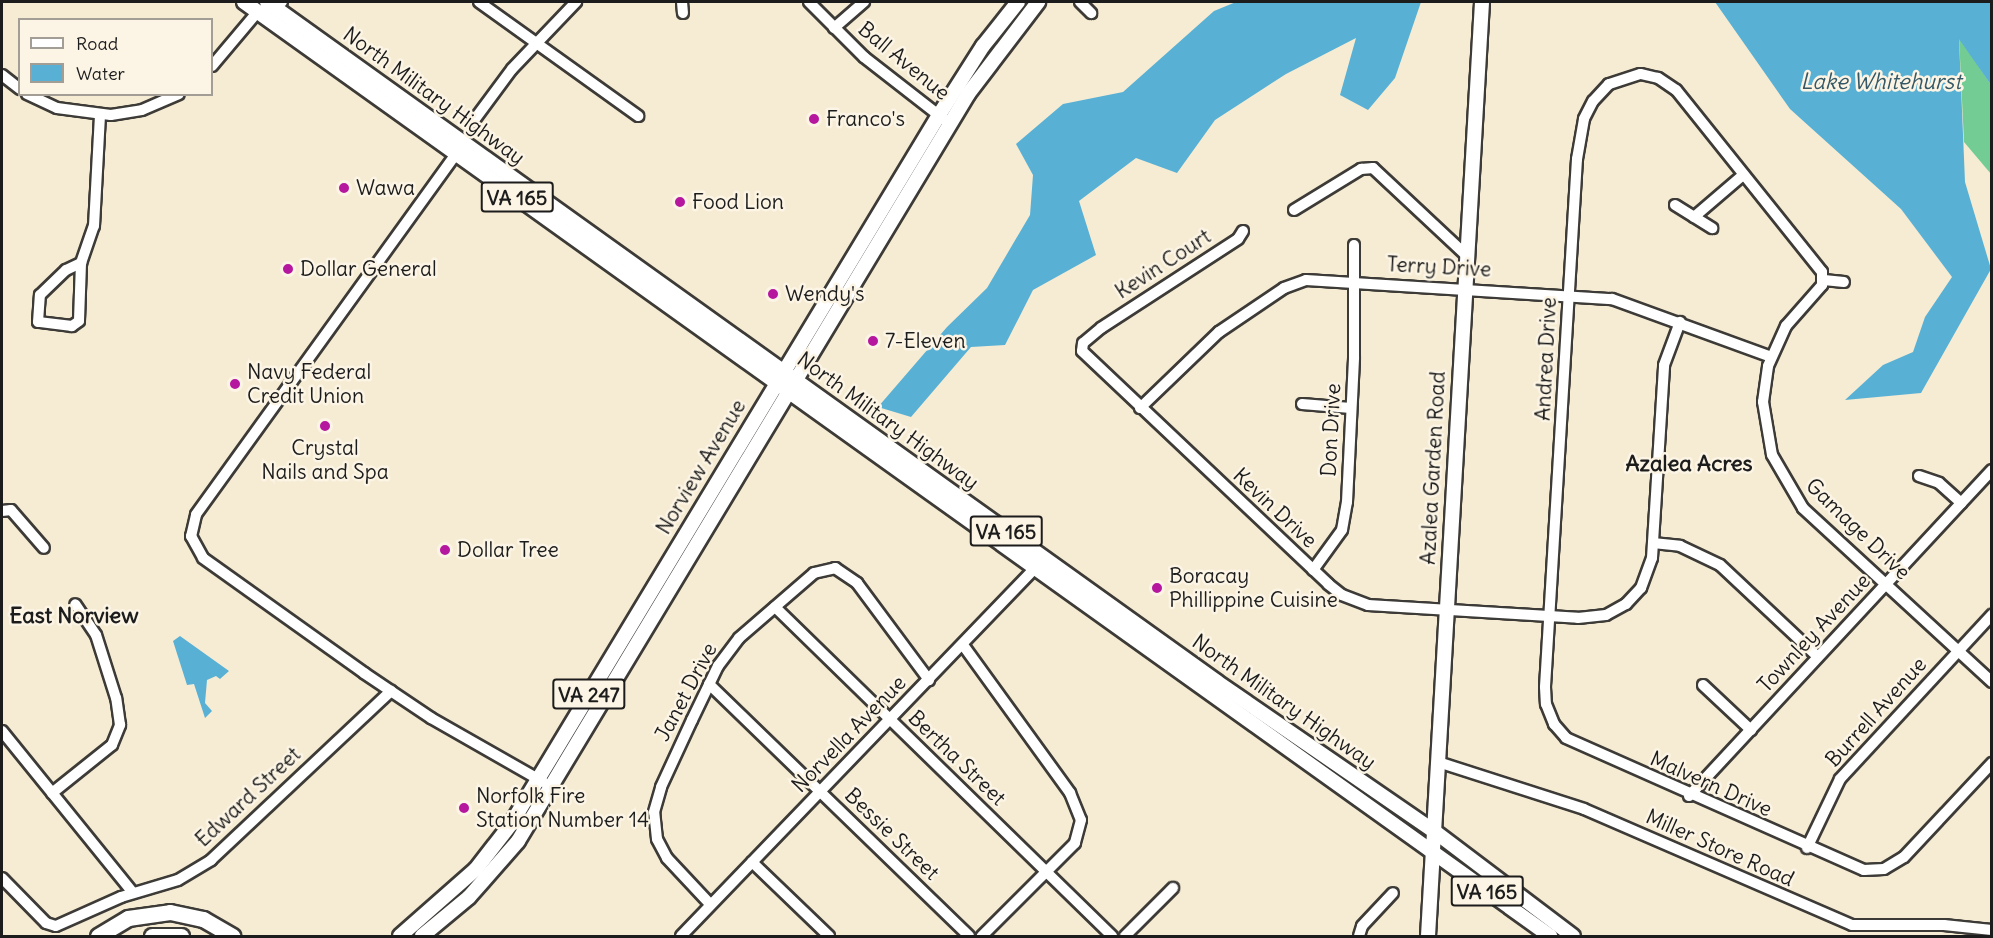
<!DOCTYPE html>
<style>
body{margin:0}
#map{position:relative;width:1993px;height:938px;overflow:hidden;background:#f6ebd3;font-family:Delius,sans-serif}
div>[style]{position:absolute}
.green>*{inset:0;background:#72cc93}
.water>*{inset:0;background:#58b1d5}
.roads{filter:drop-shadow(2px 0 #3d3b37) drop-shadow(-2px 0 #3d3b37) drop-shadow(0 2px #3d3b37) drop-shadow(0 -2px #3d3b37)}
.minor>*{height:10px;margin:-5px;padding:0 5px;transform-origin:5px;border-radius:5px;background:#fff}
.major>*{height:14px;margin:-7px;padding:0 7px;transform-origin:7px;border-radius:7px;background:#fff}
.highway>*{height:15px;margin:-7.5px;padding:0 7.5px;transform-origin:7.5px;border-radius:7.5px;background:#fff}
.dots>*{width:16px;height:16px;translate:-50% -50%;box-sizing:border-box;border:3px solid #fcf5e5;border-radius:50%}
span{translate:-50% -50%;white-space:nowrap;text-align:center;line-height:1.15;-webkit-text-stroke:5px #fcf5e5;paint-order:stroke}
.shield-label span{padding:2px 4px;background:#fcf5e5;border:2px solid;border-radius:4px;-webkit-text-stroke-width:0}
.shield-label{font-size:20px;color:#1c1c1c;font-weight:700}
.street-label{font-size:21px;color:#1c1c1c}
.poi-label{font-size:21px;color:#1c1c1c}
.left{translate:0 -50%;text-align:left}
.water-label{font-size:22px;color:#345866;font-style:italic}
.neighbourhood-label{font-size:22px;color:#1c1c1c;font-weight:700}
.frame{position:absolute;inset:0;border:3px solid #1c1c1c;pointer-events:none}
.legend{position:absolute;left:18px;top:18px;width:195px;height:78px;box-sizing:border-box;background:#fcf5e5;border:2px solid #a29e95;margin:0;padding:8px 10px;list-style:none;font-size:18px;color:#1c1c1c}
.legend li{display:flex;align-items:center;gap:12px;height:30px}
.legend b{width:30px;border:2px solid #a29e95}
</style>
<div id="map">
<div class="green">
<div style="clip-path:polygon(1959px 37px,1991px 85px,1991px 174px,1964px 142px)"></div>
</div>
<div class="water">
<div style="clip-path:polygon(1236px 2px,1421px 2px,1395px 78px,1368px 110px,1340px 95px,1356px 38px,1286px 74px,1215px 120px,1177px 173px,1136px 158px,1079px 201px,1096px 255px,1033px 290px,1005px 345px,971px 347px,911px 417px,878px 407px,947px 327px,987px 288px,1030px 215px,1033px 175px,1016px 144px,1063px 104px,1123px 92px,1214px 11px)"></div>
<div style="clip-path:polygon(1715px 2px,1991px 2px,1991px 85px,1959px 39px,1965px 182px,1991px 269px,1921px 393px,1845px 400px,1883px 365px,1913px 352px,1925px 317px,1952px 277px,1901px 209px,1790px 109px)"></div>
<div style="clip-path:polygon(180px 636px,229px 671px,220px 679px,216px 676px,207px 680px,205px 703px,212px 711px,205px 718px,194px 684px,187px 685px,173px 641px)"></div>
</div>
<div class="roads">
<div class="minor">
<div style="left:479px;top:2px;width:196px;rotate:35.6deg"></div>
<div style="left:682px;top:2px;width:11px;rotate:85deg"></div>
<div style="left:809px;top:2px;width:78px;rotate:45deg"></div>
<div style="left:864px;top:57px;width:103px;rotate:37.9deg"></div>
<div style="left:1080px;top:2px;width:16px;rotate:45deg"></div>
<div style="left:834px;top:28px;width:40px;rotate:-41deg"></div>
<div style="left:212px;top:66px;width:67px;rotate:-49.9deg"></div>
<div style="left:255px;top:15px;width:30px;rotate:-26deg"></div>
<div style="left:2px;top:75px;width:23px;rotate:38deg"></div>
<div style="left:27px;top:94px;width:33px;rotate:25deg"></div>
<div style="left:57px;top:108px;width:54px;rotate:7.4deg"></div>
<div style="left:111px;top:115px;width:31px;rotate:-9deg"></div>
<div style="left:142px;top:110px;width:40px;rotate:-23.4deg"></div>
<div style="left:472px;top:123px;width:67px;rotate:-53.5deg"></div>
<div style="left:512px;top:69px;width:93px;rotate:-46.3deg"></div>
<div style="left:461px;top:147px;width:453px;rotate:125.8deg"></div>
<div style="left:196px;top:515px;width:22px;rotate:103deg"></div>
<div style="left:191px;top:536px;width:25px;rotate:61deg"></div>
<div style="left:203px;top:558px;width:198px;rotate:35.5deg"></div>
<div style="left:364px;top:673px;width:81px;rotate:33.9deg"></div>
<div style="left:431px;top:718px;width:129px;rotate:29.7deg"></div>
<div style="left:1675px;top:205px;width:44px;rotate:31.9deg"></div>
<div style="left:1294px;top:210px;width:79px;rotate:-31.5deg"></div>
<div style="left:1361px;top:169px;width:12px;rotate:-5deg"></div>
<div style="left:1373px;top:168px;width:127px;rotate:43.1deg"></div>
<div style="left:1694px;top:217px;width:65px;rotate:-40.6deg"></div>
<div style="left:1243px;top:231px;width:9px;rotate:122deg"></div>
<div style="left:1238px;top:239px;width:163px;rotate:147deg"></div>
<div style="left:1101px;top:328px;width:23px;rotate:140deg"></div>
<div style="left:1083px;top:343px;width:8px;rotate:97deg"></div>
<div style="left:1082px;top:351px;width:339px;rotate:43.4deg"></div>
<div style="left:1328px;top:584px;width:18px;rotate:38deg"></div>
<div style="left:1342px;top:595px;width:28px;rotate:21deg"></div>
<div style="left:1368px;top:605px;width:210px;rotate:3.5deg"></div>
<div style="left:1578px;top:618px;width:28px;rotate:-6deg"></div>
<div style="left:1606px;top:615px;width:23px;rotate:-29deg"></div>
<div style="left:1626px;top:604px;width:22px;rotate:-47deg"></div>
<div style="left:1641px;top:588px;width:32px;rotate:-70deg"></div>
<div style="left:1652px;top:558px;width:193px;rotate:-86.4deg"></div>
<div style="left:1664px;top:365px;width:46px;rotate:-69.6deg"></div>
<div style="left:81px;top:263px;width:58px;rotate:92deg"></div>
<div style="left:79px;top:321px;width:9px;rotate:144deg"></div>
<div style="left:72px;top:326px;width:34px;rotate:-173deg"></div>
<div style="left:38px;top:322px;width:27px;rotate:-86deg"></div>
<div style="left:40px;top:295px;width:36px;rotate:-44deg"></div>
<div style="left:66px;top:270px;width:17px;rotate:-25deg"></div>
<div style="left:81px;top:263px;width:39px;rotate:-71deg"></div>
<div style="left:94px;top:226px;width:111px;rotate:-86.9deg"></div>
<div style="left:1824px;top:280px;width:20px;rotate:6deg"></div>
<div style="left:1302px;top:404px;width:49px;rotate:4.7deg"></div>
<div style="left:1140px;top:408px;width:110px;rotate:-43.9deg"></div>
<div style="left:1219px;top:332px;width:78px;rotate:-34.1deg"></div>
<div style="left:1284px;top:288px;width:23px;rotate:-20deg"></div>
<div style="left:1306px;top:280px;width:307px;rotate:3.6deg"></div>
<div style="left:1612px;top:299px;width:169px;rotate:20deg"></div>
<div style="left:1919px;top:476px;width:21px;rotate:19deg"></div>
<div style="left:1939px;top:483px;width:30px;rotate:42deg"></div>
<div style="left:2px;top:511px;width:9px;rotate:-6deg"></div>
<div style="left:11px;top:510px;width:50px;rotate:49deg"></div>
<div style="left:1653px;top:543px;width:27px;rotate:6deg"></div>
<div style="left:1680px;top:546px;width:44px;rotate:25.4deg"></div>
<div style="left:1720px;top:565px;width:134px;rotate:43.2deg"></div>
<div style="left:1313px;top:570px;width:49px;rotate:-54.1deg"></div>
<div style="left:1342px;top:530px;width:28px;rotate:-80deg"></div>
<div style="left:1347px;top:502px;width:145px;rotate:-87.2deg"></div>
<div style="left:1354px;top:357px;width:112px;rotate:-90deg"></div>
<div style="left:775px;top:607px;width:471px;rotate:44.3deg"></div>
<div style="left:963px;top:645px;width:183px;rotate:54.1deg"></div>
<div style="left:1070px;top:793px;width:29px;rotate:68deg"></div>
<div style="left:1081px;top:820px;width:24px;rotate:105deg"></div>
<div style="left:1075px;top:843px;width:132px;rotate:135deg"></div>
<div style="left:1992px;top:682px;width:257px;rotate:-137.4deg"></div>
<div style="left:1803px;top:508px;width:61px;rotate:-120.3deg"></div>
<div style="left:1772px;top:455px;width:54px;rotate:-99.6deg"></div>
<div style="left:1763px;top:402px;width:36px;rotate:-82deg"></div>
<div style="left:1768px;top:366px;width:44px;rotate:-65.8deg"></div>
<div style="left:1786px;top:326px;width:55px;rotate:-48.7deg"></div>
<div style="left:1822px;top:285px;width:13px;rotate:-90deg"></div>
<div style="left:1822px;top:272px;width:233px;rotate:-128.7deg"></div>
<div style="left:1676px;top:90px;width:22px;rotate:-146deg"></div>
<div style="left:1658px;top:78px;width:18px;rotate:-167deg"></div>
<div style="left:1640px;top:74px;width:33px;rotate:162deg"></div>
<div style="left:1609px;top:84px;width:23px;rotate:133deg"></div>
<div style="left:1593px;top:101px;width:20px;rotate:117deg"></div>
<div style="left:1584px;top:119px;width:41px;rotate:99.9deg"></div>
<div style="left:1577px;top:159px;width:529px;rotate:93.47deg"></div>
<div style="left:1545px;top:687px;width:17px;rotate:87deg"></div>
<div style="left:1546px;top:704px;width:22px;rotate:68deg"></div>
<div style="left:1554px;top:724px;width:18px;rotate:49deg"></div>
<div style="left:1566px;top:738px;width:326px;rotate:23.9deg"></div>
<div style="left:1864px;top:870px;width:20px;rotate:-3deg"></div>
<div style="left:1884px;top:869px;width:23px;rotate:-31deg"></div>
<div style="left:1904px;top:857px;width:129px;rotate:-46.9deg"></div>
<div style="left:709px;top:684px;width:362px;rotate:44.1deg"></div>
<div style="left:1703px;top:685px;width:66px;rotate:43.2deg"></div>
<div style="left:2px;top:731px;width:208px;rotate:51deg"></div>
<div style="left:1438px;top:762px;width:153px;rotate:17.8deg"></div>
<div style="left:1584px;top:809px;width:292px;rotate:23.4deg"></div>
<div style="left:1852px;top:925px;width:92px"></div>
<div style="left:1944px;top:925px;width:48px;rotate:5.9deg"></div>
<div style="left:52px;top:793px;width:77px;rotate:-38.7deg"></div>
<div style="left:112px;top:745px;width:22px;rotate:-68deg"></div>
<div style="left:120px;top:725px;width:27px;rotate:-98deg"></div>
<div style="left:116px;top:698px;width:66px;rotate:-107.6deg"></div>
<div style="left:96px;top:635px;width:37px;rotate:-124deg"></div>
<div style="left:1689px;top:796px;width:445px;rotate:-47.1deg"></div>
<div style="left:1807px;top:848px;width:76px;rotate:-64.4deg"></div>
<div style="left:1840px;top:779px;width:224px;rotate:-47.2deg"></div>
<div style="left:752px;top:862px;width:107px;rotate:43.9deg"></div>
<div style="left:2px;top:878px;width:63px;rotate:45.6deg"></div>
<div style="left:46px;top:923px;width:10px;rotate:17deg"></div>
<div style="left:56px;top:926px;width:71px;rotate:-24deg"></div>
<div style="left:121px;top:897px;width:59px;rotate:-16.6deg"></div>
<div style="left:178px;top:880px;width:39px;rotate:-31deg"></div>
<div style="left:211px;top:860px;width:247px;rotate:-43.2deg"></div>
<div style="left:710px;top:904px;width:63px;rotate:-133.1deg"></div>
<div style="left:667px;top:858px;width:21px;rotate:-118deg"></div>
<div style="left:657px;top:839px;width:27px;rotate:-96deg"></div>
<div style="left:654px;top:812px;width:26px;rotate:-74deg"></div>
<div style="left:661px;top:787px;width:74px;rotate:-65.2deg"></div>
<div style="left:692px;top:720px;width:60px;rotate:-64.3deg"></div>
<div style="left:718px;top:666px;width:35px;rotate:-53deg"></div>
<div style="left:739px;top:638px;width:99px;rotate:-40.9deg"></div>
<div style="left:814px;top:573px;width:22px;rotate:-13deg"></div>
<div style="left:835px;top:568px;width:27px;rotate:34deg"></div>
<div style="left:857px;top:583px;width:121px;rotate:53.4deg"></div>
<div style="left:681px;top:936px;width:518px;rotate:-46.1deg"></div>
<div style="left:1125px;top:936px;width:68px;rotate:-45deg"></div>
<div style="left:1359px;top:936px;width:10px;rotate:-73deg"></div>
<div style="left:1362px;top:926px;width:45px;rotate:-46.8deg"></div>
</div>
<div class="major">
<div style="left:244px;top:2px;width:1606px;rotate:35.57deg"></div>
<div style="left:267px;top:2px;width:1168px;rotate:35.59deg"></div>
<div style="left:1217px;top:682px;width:263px;rotate:34.5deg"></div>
<div style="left:1434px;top:831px;width:174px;rotate:37.1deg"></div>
<div style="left:400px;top:936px;width:101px;rotate:-41.4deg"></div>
<div style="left:476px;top:869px;width:57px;rotate:-52.1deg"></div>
<div style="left:511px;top:824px;width:828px;rotate:-58.88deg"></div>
<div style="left:939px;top:115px;width:82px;rotate:-57.5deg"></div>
<div style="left:983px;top:46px;width:56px;rotate:-51.5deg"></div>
<div style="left:422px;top:936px;width:61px;rotate:-39.7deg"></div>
<div style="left:469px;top:897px;width:74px;rotate:-48.8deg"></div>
<div style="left:518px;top:841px;width:872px;rotate:-58.93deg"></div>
<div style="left:968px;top:94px;width:116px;rotate:-52.7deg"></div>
<div style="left:1428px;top:936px;width:936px;rotate:-86.69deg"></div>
</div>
<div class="highway">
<div style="left:98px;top:936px;width:35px;rotate:-31deg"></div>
<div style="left:128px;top:918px;width:42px;rotate:-8.1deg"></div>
<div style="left:170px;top:912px;width:34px;rotate:12deg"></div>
<div style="left:203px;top:919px;width:34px;rotate:30deg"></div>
<div style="left:152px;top:936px;width:29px"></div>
</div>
</div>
<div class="dots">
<div style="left:814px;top:119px;background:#b5179e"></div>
<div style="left:344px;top:188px;background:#b5179e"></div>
<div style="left:680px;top:202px;background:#b5179e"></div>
<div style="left:288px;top:269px;background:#b5179e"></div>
<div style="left:773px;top:294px;background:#b5179e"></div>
<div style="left:873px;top:341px;background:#b5179e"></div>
<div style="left:235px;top:384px;background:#b5179e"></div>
<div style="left:325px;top:426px;background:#b5179e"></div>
<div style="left:445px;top:550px;background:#b5179e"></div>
<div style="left:1157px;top:588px;background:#b5179e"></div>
<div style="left:464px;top:808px;background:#b5179e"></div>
</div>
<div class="shield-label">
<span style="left:517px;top:197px">VA 165</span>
<span style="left:1006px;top:531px">VA 165</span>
<span style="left:589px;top:694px">VA 247</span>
<span style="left:1487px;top:891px">VA 165</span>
</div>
<div class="street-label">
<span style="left:904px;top:61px;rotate:39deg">Ball Avenue</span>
<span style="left:434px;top:96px;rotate:36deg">North Military Highway</span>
<span style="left:1163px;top:264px;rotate:-33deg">Kevin Court</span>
<span style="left:1439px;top:267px;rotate:3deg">Terry Drive</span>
<span style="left:1546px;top:359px;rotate:-87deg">Andrea Drive</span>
<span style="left:888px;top:421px;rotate:36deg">North Military Highway</span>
<span style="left:1331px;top:430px;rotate:-87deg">Don Drive</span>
<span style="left:701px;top:467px;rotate:-59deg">Norview Avenue</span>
<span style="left:1433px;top:468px;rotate:-87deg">Azalea Garden Road</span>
<span style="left:1275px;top:508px;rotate:43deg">Kevin Drive</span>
<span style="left:1858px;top:529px;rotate:44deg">Gamage Drive</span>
<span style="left:1814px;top:633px;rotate:-47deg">Townley Avenue</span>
<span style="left:686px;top:692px;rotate:-62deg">Janet Drive</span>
<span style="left:1284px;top:702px;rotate:35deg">North Military Highway</span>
<span style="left:1876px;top:712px;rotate:-48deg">Burrell Avenue</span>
<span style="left:849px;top:734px;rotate:-46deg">Norvella Avenue</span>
<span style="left:957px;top:758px;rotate:44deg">Bertha Street</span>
<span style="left:1711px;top:784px;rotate:24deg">Malvern Drive</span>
<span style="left:248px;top:797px;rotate:-43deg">Edward Street</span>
<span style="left:892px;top:834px;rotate:44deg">Bessie Street</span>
<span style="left:1720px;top:848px;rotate:24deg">Miller Store Road</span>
</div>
<div class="poi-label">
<span class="left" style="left:826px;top:119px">Franco's</span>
<span class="left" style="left:356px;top:188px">Wawa</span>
<span class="left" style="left:692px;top:202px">Food Lion</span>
<span class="left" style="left:300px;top:269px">Dollar General</span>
<span class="left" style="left:785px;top:294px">Wendy's</span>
<span class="left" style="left:885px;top:341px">7-Eleven</span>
<span class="left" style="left:247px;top:384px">Navy Federal<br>Credit Union</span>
<span style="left:325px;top:460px">Crystal<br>Nails and Spa</span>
<span class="left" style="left:457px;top:550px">Dollar Tree</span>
<span class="left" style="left:1169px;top:588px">Boracay<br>Phillippine Cuisine</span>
<span class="left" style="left:476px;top:808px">Norfolk Fire<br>Station Number 14</span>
</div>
<div class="water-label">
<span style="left:1881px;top:82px">Lake Whitehurst</span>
</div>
<div class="neighbourhood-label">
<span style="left:1689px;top:464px">Azalea Acres</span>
<span style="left:74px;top:616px">East Norview</span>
</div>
<div class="frame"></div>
<ul class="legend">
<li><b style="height:8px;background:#fff"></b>Road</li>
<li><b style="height:16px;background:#58b1d5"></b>Water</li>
</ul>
</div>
